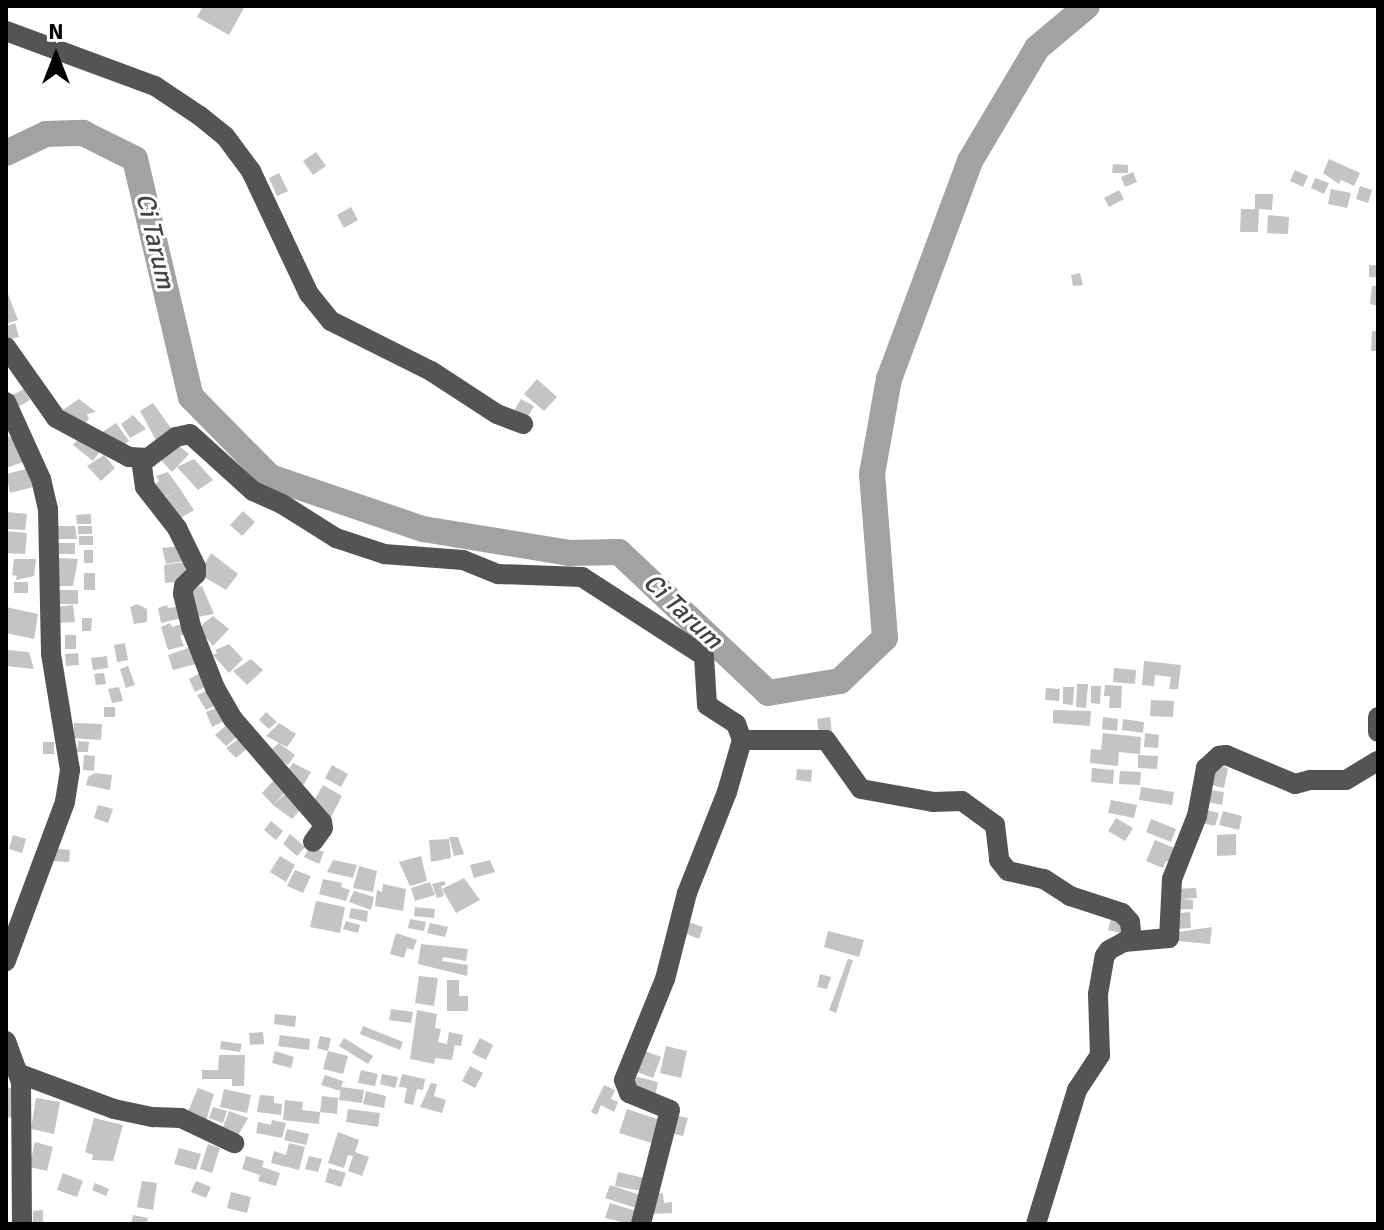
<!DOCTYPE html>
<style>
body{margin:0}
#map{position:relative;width:1384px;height:1230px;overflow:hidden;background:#fff;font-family:Signika,sans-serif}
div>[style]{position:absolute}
.river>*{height:26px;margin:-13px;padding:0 13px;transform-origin:13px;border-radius:13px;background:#a2a2a2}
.building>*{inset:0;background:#c4c4c4}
.minor>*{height:20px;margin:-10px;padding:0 10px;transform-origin:10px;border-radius:10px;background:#545454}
span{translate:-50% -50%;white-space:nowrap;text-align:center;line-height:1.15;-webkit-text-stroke:6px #fff;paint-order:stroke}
.water-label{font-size:26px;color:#434343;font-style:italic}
.frame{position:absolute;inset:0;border:8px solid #000;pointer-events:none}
.north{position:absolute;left:16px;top:16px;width:80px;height:80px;-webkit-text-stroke:6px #fff;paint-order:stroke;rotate:0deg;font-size:22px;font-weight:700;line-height:32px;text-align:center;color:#000}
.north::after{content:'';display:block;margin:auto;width:28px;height:36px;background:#000;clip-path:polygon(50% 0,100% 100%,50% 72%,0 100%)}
</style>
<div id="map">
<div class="river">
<div style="left:6px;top:153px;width:44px;rotate:-25.4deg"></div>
<div style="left:46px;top:134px;width:37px;rotate:-2deg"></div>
<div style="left:83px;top:133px;width:58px;rotate:26.6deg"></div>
<div style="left:135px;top:159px;width:244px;rotate:76.8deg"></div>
<div style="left:191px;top:397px;width:112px;rotate:45.4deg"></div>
<div style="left:270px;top:477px;width:162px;rotate:18.8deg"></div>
<div style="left:423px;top:529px;width:148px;rotate:9.3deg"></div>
<div style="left:569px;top:553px;width:50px;rotate:-1.1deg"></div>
<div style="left:619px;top:552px;width:205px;rotate:43.4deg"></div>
<div style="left:768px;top:693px;width:73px;rotate:-9.5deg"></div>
<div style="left:840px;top:681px;width:62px;rotate:-43.7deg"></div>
<div style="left:885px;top:638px;width:165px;rotate:-94.5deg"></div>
<div style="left:872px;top:474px;width:97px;rotate:-79.9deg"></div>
<div style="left:889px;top:379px;width:233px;rotate:-69.6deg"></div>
<div style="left:970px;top:161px;width:131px;rotate:-59.3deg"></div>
<div style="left:1037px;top:48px;width:65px;rotate:-40deg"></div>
</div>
<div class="building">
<div style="clip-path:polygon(203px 6px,245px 6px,229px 35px,197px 17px)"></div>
<div style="clip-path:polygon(316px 152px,326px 166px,313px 175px,303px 161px)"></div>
<div style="clip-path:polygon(1329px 159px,1360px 173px,1354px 186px,1341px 180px,1339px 184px,1323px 173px)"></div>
<div style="clip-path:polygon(1113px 164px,1128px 165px,1128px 173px,1112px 173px)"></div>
<div style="clip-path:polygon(1295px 170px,1308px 176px,1303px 187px,1290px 181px)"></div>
<div style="clip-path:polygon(1133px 172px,1137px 182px,1125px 187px,1121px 177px)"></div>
<div style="clip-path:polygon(279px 173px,288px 191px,277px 196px,269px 178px)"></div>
<div style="clip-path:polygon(1315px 178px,1329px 183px,1324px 194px,1311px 188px)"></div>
<div style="clip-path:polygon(1360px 186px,1372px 190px,1368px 203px,1356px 199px)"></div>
<div style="clip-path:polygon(1331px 189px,1351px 193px,1347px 208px,1328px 204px)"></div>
<div style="clip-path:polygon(1119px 190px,1124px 199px,1109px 207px,1104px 198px)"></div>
<div style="clip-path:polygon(1255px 194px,1273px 194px,1272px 210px,1259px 209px,1258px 232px,1240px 232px,1241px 209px,1255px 209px)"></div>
<div style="clip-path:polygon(351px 207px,358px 220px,344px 228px,337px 215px)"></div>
<div style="clip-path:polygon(1268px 215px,1289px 217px,1288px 234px,1267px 233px)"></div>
<div style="clip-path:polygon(1369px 265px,1378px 265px,1378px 277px,1369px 277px)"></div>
<div style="clip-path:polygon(1080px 273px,1083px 285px,1073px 286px,1071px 275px)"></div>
<div style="clip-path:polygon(1372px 286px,1378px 286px,1378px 306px,1370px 304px)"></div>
<div style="clip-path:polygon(8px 294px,18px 320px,6px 324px,6px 295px)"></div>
<div style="clip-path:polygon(15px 323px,19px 337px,6px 340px,6px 326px)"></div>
<div style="clip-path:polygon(1372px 331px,1378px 331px,1378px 351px,1371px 351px)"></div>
<div style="clip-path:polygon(537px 379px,557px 397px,544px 411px,524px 394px)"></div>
<div style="clip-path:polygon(24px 389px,30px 400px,16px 408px,10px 396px)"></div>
<div style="clip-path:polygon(79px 399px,96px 412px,87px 414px,89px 419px,82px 425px,74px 424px,63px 410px)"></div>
<div style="clip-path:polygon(521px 399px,534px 406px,527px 418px,514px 411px)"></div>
<div style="clip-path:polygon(153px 403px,173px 431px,157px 442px,140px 411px)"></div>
<div style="clip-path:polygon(133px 415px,146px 429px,130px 438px,121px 424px)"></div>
<div style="clip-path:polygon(116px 423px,129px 441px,117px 449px,101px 433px)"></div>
<div style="clip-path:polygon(6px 432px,10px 438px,14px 436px,26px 461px,6px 468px)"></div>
<div style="clip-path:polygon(82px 434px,101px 450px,93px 461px,73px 445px)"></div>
<div style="clip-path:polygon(176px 444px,189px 454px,177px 467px,194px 459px,213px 480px,198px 490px,177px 467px,172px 472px,159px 458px)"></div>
<div style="clip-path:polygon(104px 455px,115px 468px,101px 481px,87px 466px)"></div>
<div style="clip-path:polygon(26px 469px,33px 487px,10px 493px,6px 474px)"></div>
<div style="clip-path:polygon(168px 472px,180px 489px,194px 510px,179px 519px,158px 501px,180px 489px,160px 499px,151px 488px,159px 481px,156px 476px)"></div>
<div style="clip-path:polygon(243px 511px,255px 522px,242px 536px,230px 525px)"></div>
<div style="clip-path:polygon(6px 512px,27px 514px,25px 530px,6px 529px)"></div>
<div style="clip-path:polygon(91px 514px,91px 524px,77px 524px,76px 515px)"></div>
<div style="clip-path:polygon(55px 526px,75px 526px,77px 539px,56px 539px)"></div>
<div style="clip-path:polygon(78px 526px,92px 526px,92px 534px,78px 534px)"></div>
<div style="clip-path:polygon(6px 531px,27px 533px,25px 554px,6px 553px)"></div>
<div style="clip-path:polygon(79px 536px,93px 536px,93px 545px,79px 545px)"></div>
<div style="clip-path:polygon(57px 543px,75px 543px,75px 554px,57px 554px)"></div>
<div style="clip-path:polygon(180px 546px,185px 561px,166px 564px,162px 548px)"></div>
<div style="clip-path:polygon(84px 550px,93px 550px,93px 563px,84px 563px)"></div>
<div style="clip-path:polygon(211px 553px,238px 574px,226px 590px,199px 574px)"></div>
<div style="clip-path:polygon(58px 558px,78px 559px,73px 586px,57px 586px)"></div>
<div style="clip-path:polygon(14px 559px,36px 559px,34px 576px,16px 580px,17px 576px,12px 575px)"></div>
<div style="clip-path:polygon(185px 562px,186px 581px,165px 583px,164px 565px)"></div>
<div style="clip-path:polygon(84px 573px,95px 573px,95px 590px,84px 590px)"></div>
<div style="clip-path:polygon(14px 582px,28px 582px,28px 593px,14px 593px)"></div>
<div style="clip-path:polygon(202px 586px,214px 614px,192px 618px,184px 589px)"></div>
<div style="clip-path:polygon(56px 590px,78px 590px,78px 604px,55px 604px)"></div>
<div style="clip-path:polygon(137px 604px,147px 609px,147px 622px,134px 624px,130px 607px)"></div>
<div style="clip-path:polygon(73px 605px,75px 622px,55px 623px,55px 607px)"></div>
<div style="clip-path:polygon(167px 605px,168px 608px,183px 606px,187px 617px,161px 623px,158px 608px)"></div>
<div style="clip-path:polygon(6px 607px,38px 614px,34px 639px,6px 633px)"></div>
<div style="clip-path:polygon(213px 616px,229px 629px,213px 646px,198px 628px)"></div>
<div style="clip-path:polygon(82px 618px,92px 618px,91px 631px,82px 631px)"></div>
<div style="clip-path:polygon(170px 623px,172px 627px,185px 623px,189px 632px,180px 636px,184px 646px,168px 650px,161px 627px)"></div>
<div style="clip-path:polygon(65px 635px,76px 635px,76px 649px,65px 649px)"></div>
<div style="clip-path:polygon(125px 643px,128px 660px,117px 662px,114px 645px)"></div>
<div style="clip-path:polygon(229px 644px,243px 659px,229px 673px,213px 655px,217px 653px,215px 650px)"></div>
<div style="clip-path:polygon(194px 646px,200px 663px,173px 670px,168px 655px)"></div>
<div style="clip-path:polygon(7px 650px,29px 652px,34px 669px,6px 666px)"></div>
<div style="clip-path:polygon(78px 653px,79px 665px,66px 666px,65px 654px)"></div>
<div style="clip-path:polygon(107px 656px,108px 668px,93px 670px,91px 658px)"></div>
<div style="clip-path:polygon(251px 659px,263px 670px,247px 685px,233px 671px)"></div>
<div style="clip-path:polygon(1144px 661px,1181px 665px,1178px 689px,1169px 689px,1171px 677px,1155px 675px,1154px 686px,1142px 685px)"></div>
<div style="clip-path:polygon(128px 666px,135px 685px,126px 688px,120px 669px)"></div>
<div style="clip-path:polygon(1114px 668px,1136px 670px,1135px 684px,1113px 682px)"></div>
<div style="clip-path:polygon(202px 672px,211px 684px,195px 692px,189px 679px)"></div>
<div style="clip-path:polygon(104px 673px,106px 684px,96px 685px,94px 674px)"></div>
<div style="clip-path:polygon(1077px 684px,1088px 684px,1086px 708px,1076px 707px)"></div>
<div style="clip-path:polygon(1105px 685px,1122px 686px,1121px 708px,1109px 708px,1110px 696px,1104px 696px)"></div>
<div style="clip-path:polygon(1091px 686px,1101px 686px,1100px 704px,1091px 703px)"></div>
<div style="clip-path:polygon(119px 687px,123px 701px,112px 703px,108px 689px)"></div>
<div style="clip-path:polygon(1063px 687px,1074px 687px,1073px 705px,1063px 704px)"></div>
<div style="clip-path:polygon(1046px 688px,1060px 689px,1059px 701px,1045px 700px)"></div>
<div style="clip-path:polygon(211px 689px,220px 703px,206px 710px,197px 695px)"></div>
<div style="clip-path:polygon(1151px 700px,1174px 701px,1173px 717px,1150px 716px)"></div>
<div style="clip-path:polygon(221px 706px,230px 718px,212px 727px,206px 712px)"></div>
<div style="clip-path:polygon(104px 707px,115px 707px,115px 717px,104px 717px)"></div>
<div style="clip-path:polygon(1053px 710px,1091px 711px,1090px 726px,1053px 723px)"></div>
<div style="clip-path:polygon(266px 712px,277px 722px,269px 729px,259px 720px)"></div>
<div style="clip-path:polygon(830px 717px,832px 733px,819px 735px,817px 719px)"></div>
<div style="clip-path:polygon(1103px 717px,1118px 719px,1117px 731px,1102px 729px)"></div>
<div style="clip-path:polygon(1123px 719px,1144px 722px,1143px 733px,1122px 730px)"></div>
<div style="clip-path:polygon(74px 723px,102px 724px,101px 740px,73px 738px)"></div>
<div style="clip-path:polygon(279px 723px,296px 734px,287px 747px,266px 736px)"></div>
<div style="clip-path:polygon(228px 724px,239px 735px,226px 746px,215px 735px)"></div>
<div style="clip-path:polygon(1103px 733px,1141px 737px,1140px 754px,1119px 752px,1118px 766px,1090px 763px,1091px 749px,1101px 750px)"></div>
<div style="clip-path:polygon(1145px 733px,1159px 735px,1158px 748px,1144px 747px)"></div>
<div style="clip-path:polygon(240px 738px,250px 746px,236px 758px,226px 748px)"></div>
<div style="clip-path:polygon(78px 741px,89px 742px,88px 752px,77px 752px)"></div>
<div style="clip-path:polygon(43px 742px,54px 742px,54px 754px,43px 754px)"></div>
<div style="clip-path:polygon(279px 743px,295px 755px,288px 765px,269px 752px)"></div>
<div style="clip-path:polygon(84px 755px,95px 756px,94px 771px,83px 770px)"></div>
<div style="clip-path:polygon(1138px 755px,1158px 756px,1157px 769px,1138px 768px)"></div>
<div style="clip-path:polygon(293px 763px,311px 772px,302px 787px,284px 775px)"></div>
<div style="clip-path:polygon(1211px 764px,1228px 768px,1224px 788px,1206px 784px)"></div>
<div style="clip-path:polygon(332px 765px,348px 774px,341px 787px,325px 778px)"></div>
<div style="clip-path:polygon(1092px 768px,1114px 770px,1113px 784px,1091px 782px)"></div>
<div style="clip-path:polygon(797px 769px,812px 770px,811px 782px,796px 780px)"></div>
<div style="clip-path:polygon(1120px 771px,1141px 772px,1140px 785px,1119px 784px)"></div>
<div style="clip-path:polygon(95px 773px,112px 775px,110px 790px,86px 785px,88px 777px)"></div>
<div style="clip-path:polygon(275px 779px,287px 790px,273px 805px,287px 792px,302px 808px,292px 819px,273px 805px,262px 793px)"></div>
<div style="clip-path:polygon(323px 785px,342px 796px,330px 819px,311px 806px)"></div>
<div style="clip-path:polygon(1141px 787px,1174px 792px,1172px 805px,1139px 800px)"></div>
<div style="clip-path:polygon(1204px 789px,1224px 792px,1222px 805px,1202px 801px)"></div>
<div style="clip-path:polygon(1111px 800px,1137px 805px,1134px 818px,1108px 813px)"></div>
<div style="clip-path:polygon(98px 805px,113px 809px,108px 823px,94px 818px)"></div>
<div style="clip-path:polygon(1202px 809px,1219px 813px,1215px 826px,1198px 822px)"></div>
<div style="clip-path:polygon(1223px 811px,1242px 816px,1239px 830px,1219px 825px)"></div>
<div style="clip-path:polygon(1116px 818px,1133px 828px,1125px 841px,1108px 831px)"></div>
<div style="clip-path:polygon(1151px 819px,1176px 829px,1171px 842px,1146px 832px)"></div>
<div style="clip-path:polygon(271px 821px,283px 831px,276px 840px,264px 830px)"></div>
<div style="clip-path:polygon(290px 834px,305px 847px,297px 856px,283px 844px)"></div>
<div style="clip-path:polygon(1236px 834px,1236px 855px,1217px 856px,1217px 835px)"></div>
<div style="clip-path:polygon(13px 835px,26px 839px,22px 853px,9px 849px)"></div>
<div style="clip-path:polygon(449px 837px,458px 837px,464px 854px,454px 856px)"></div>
<div style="clip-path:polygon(449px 839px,451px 858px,431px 862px,429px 840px)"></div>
<div style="clip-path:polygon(1155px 840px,1177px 849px,1171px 863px,1166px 861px,1163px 868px,1146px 861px)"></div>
<div style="clip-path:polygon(310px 846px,324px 852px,319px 864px,304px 857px)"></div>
<div style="clip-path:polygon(52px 848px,70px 850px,69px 862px,51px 861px)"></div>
<div style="clip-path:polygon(280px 856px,295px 865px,286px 882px,270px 872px)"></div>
<div style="clip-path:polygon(421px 856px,427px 881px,410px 886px,399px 862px)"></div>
<div style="clip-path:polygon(333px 860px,357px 865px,353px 878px,327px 872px)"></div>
<div style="clip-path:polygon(490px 860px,495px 872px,474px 878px,470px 865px)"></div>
<div style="clip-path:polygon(359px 866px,377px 871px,373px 892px,353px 888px)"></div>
<div style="clip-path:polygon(295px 870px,311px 876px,303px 893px,287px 886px)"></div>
<div style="clip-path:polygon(464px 878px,480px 900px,456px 913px,442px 889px)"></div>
<div style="clip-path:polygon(323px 879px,342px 883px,341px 887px,350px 890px,346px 901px,319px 894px)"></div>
<div style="clip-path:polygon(444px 881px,446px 885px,441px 886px,444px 896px,437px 898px,432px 884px)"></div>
<div style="clip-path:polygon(430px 882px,435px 895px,415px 901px,411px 888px)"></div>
<div style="clip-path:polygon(383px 884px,406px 889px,403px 911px,375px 906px,377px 890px,382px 892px)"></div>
<div style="clip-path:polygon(1196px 888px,1197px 898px,1183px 899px,1193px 900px,1193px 909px,1172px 910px,1173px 889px)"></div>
<div style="clip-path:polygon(354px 891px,374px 897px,371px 910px,349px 902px)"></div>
<div style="clip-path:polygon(316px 901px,345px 907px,340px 933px,310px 927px)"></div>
<div style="clip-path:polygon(415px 907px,435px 909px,434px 918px,414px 916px)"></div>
<div style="clip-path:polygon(351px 908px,368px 911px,367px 922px,349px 918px)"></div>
<div style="clip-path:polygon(1190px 912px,1191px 928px,1173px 929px,1171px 914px)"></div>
<div style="clip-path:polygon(1112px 915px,1127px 918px,1124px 934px,1108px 930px)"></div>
<div style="clip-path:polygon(410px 919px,426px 922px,424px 931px,408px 928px)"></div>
<div style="clip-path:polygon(346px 921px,360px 925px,358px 933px,343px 929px)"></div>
<div style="clip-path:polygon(688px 922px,703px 927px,699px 939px,684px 933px)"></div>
<div style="clip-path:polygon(430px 923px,448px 927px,445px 937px,427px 933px)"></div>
<div style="clip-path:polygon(1212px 927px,1210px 944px,1178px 941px,1178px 932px)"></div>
<div style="clip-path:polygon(828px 931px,864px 940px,859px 957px,824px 947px)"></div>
<div style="clip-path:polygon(396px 933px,417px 940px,413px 950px,407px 948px,404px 958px,390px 954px)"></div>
<div style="clip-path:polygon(421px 944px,468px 949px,466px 961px,443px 957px,442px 961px,468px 965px,467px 976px,418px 964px)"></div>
<div style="clip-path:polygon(848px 959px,853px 960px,836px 1013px,829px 1010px)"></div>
<div style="clip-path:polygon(820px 974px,831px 977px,827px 989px,817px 987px)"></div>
<div style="clip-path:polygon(419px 976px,438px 978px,434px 1006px,415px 1003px)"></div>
<div style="clip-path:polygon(447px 980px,459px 980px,459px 996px,468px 996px,468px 1011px,447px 1011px)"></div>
<div style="clip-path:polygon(391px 1009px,413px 1012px,411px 1023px,389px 1020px)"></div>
<div style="clip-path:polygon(417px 1010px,437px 1014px,435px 1028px,441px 1029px,438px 1042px,447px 1044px,449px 1032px,463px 1035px,461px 1046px,455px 1045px,452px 1060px,435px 1058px,434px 1064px,410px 1059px)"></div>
<div style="clip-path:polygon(275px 1014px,296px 1016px,295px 1027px,274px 1024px)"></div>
<div style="clip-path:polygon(363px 1026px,403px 1042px,400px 1050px,360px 1034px)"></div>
<div style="clip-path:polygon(263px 1032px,264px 1044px,250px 1045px,249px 1033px)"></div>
<div style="clip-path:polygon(280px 1035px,310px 1039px,309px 1050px,278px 1046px)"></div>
<div style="clip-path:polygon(320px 1036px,331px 1038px,328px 1051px,317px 1048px)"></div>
<div style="clip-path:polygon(344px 1038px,373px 1056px,368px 1064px,339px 1046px)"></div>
<div style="clip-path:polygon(480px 1038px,493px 1045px,486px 1060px,472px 1053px)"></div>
<div style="clip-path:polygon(221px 1041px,242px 1044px,240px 1052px,220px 1049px)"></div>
<div style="clip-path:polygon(666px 1046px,687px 1051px,681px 1078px,660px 1073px)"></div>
<div style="clip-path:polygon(640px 1049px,661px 1057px,653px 1078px,632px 1070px)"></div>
<div style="clip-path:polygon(275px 1051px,294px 1057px,291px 1068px,272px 1063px)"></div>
<div style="clip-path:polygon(328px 1051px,348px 1056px,343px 1074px,323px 1069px)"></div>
<div style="clip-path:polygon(219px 1055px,245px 1055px,244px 1086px,232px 1086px,232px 1079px,202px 1079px,202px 1070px,218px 1070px)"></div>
<div style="clip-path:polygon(470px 1066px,483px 1073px,475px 1088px,462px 1081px)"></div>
<div style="clip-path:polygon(361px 1070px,378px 1074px,375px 1086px,358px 1083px)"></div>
<div style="clip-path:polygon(382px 1074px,398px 1077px,395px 1088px,380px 1084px)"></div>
<div style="clip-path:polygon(402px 1074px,425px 1079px,423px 1090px,417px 1089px,413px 1105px,404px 1103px,407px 1088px,399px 1087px)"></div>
<div style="clip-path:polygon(325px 1075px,343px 1081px,340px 1091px,321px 1085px)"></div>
<div style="clip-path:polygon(634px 1076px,658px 1082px,655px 1097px,630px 1091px)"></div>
<div style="clip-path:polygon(431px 1083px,437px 1084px,434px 1096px,446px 1100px,442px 1113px,420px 1107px)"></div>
<div style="clip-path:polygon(604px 1085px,615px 1090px,611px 1099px,618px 1102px,614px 1112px,601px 1105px,597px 1115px,591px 1112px)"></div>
<div style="clip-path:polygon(6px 1087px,17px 1089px,13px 1118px,6px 1117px)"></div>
<div style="clip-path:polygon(341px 1087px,364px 1090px,362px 1103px,339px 1100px)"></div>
<div style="clip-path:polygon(198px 1088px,214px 1094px,206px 1121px,187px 1114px)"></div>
<div style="clip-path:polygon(224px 1089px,251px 1095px,247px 1113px,220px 1107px)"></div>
<div style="clip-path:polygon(366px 1091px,386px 1096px,384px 1108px,363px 1104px)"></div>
<div style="clip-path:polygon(260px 1095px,274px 1096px,274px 1103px,282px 1104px,281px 1115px,257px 1112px)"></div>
<div style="clip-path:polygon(322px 1096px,338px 1098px,337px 1114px,320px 1112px)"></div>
<div style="clip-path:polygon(36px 1098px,60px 1102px,54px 1134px,31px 1129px)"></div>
<div style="clip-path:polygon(285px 1100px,303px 1102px,302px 1110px,320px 1112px,319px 1124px,283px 1120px)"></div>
<div style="clip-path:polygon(213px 1107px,227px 1111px,223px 1123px,209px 1118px)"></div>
<div style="clip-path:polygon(348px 1109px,380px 1113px,378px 1127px,346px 1122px)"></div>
<div style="clip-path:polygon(627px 1109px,663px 1121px,655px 1144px,619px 1133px)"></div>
<div style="clip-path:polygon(229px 1111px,248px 1118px,235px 1141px,220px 1135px)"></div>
<div style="clip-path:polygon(674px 1115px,688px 1118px,683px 1136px,670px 1133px)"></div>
<div style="clip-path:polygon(94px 1118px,123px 1125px,113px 1161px,92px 1160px,93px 1155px,85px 1152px)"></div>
<div style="clip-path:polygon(272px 1120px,286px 1123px,282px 1138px,256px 1133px,258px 1122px,271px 1125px)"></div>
<div style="clip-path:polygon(287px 1129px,309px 1134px,306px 1145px,284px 1140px)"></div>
<div style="clip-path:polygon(338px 1132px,359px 1140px,355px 1152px,369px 1157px,362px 1176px,348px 1171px,353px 1156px,348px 1155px,344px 1168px,328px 1163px)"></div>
<div style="clip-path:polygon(35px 1142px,53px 1147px,47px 1171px,29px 1167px)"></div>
<div style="clip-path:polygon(289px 1143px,305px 1147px,299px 1170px,271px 1163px,274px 1151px,286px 1155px)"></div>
<div style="clip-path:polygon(208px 1144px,220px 1148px,212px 1173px,200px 1169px)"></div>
<div style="clip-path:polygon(179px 1148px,201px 1154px,196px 1170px,174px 1164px)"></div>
<div style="clip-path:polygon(246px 1156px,264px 1161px,262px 1167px,280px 1173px,276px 1186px,258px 1181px,260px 1175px,242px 1169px)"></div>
<div style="clip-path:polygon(309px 1156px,322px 1159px,318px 1172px,305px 1169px)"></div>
<div style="clip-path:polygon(329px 1168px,346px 1173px,341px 1187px,325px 1182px)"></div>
<div style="clip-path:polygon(618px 1172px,644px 1178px,641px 1191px,615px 1186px)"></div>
<div style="clip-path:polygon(63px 1173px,83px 1181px,77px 1197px,57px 1190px)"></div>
<div style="clip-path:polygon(142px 1181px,157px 1183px,153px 1210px,137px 1207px)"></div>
<div style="clip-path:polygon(196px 1181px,211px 1187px,206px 1198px,191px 1192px)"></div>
<div style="clip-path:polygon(95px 1183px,109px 1189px,106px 1196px,92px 1190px)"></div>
<div style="clip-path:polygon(610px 1185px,643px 1196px,639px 1209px,605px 1198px)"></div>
<div style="clip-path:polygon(231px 1192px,251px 1197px,247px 1213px,227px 1208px)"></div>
<div style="clip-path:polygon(663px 1193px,664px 1203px,672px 1202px,672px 1213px,650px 1214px,649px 1194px)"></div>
<div style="clip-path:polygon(610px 1203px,636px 1211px,631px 1224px,605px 1218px)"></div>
<div style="clip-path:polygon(43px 1210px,43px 1224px,33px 1224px,33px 1211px)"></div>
<div style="clip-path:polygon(133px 1215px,148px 1218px,147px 1224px,131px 1224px)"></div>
</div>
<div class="minor">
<div style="left:6px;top:31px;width:159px;rotate:20.3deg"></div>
<div style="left:155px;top:86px;width:54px;rotate:33.7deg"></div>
<div style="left:200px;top:116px;width:32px;rotate:39deg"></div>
<div style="left:225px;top:136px;width:44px;rotate:53.4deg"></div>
<div style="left:251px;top:171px;width:136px;rotate:64.8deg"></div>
<div style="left:309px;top:294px;width:35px;rotate:51deg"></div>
<div style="left:331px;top:321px;width:112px;rotate:26.6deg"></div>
<div style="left:431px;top:371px;width:79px;rotate:33.1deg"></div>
<div style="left:497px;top:414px;width:28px;rotate:21deg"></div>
<div style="left:6px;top:347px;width:87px;rotate:54.8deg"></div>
<div style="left:56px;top:418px;width:83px;rotate:28.1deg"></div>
<div style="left:129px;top:457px;width:19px;rotate:3deg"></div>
<div style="left:148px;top:458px;width:35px;rotate:-37deg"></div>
<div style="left:176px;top:437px;width:14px;rotate:-12deg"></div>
<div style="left:190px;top:434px;width:85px;rotate:42.1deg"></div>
<div style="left:253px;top:491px;width:32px;rotate:24deg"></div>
<div style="left:282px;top:504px;width:64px;rotate:32.2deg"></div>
<div style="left:336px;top:538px;width:51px;rotate:18.4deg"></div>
<div style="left:384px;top:554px;width:79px;rotate:4.3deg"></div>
<div style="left:463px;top:560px;width:38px;rotate:22deg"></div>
<div style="left:498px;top:574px;width:84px;rotate:2deg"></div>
<div style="left:582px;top:577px;width:145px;rotate:32.9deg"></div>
<div style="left:704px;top:656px;width:49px;rotate:86.5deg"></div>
<div style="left:707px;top:705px;width:35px;rotate:33deg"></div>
<div style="left:736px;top:724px;width:17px;rotate:69deg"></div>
<div style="left:742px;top:740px;width:54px;rotate:106.1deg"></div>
<div style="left:727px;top:792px;width:109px;rotate:111.6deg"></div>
<div style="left:687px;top:893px;width:89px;rotate:104.3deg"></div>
<div style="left:665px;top:979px;width:109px;rotate:112.1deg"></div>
<div style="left:624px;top:1080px;width:14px;rotate:69deg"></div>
<div style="left:629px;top:1093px;width:44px;rotate:22.5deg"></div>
<div style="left:670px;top:1110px;width:118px;rotate:104.3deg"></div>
<div style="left:6px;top:402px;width:85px;rotate:65.6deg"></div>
<div style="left:41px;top:479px;width:31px;rotate:77deg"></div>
<div style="left:48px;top:509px;width:145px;rotate:88.8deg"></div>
<div style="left:51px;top:654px;width:118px;rotate:80.7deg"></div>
<div style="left:70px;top:770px;width:32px;rotate:99deg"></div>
<div style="left:65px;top:802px;width:170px;rotate:110.4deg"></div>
<div style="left:141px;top:459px;width:28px;rotate:82deg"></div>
<div style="left:145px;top:487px;width:52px;rotate:52deg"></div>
<div style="left:177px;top:528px;width:43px;rotate:64deg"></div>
<div style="left:196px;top:567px;width:7px;rotate:90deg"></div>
<div style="left:196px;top:574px;width:17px;rotate:135deg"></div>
<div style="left:184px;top:586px;width:8px;rotate:97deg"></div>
<div style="left:183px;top:594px;width:34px;rotate:76deg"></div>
<div style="left:191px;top:627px;width:66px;rotate:68.5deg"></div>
<div style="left:215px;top:688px;width:36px;rotate:60deg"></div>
<div style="left:233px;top:719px;width:136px;rotate:49.2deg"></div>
<div style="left:322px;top:822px;width:6px;rotate:81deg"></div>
<div style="left:323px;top:828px;width:17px;rotate:126deg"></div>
<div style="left:1378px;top:717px;width:15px;rotate:90deg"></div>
<div style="left:742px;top:740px;width:84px"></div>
<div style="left:826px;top:740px;width:60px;rotate:54.5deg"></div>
<div style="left:861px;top:789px;width:73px;rotate:10.2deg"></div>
<div style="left:933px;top:802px;width:29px;rotate:-2deg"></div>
<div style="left:962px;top:801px;width:41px;rotate:36deg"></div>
<div style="left:995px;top:825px;width:35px;rotate:83deg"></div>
<div style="left:999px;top:860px;width:14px;rotate:51deg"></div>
<div style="left:1008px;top:871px;width:37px;rotate:13deg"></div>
<div style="left:1044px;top:879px;width:31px;rotate:33deg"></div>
<div style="left:1070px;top:896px;width:55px;rotate:18.1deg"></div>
<div style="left:1122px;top:913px;width:12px;rotate:48deg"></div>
<div style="left:1130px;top:922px;width:18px;rotate:84deg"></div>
<div style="left:6px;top:1041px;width:44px;rotate:69.9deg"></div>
<div style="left:21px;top:1082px;width:142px;rotate:89.6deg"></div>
<div style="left:20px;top:1074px;width:100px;rotate:20.4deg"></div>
<div style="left:114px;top:1109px;width:40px;rotate:12deg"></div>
<div style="left:153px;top:1117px;width:28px;rotate:2deg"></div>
<div style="left:181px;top:1118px;width:59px;rotate:25.3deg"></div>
<div style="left:1036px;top:1224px;width:140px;rotate:-73deg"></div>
<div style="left:1077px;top:1090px;width:42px;rotate:-56.7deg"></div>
<div style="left:1100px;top:1055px;width:61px;rotate:-91.9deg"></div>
<div style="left:1098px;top:994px;width:39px;rotate:-80deg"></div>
<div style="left:1105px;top:956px;width:7px;rotate:-56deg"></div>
<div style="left:1109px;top:950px;width:17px;rotate:-28deg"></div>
<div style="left:1124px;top:942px;width:45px;rotate:-5.1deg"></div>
<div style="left:1169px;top:938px;width:59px;rotate:-87.1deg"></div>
<div style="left:1172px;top:879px;width:68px;rotate:-68.4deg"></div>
<div style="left:1197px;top:816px;width:49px;rotate:-79.4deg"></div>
<div style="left:1206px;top:768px;width:18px;rotate:-43deg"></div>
<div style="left:1219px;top:756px;width:7px;rotate:-8deg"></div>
<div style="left:1226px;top:755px;width:75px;rotate:22.8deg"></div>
<div style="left:1295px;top:784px;width:16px;rotate:-15deg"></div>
<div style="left:1310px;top:780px;width:36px"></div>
<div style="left:1346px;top:780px;width:37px;rotate:-31deg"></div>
</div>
<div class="water-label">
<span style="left:154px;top:241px;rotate:77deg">Ci Tarum</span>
<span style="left:682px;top:612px;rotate:43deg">Ci Tarum</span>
</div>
<div class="frame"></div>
<div class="north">N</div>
</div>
